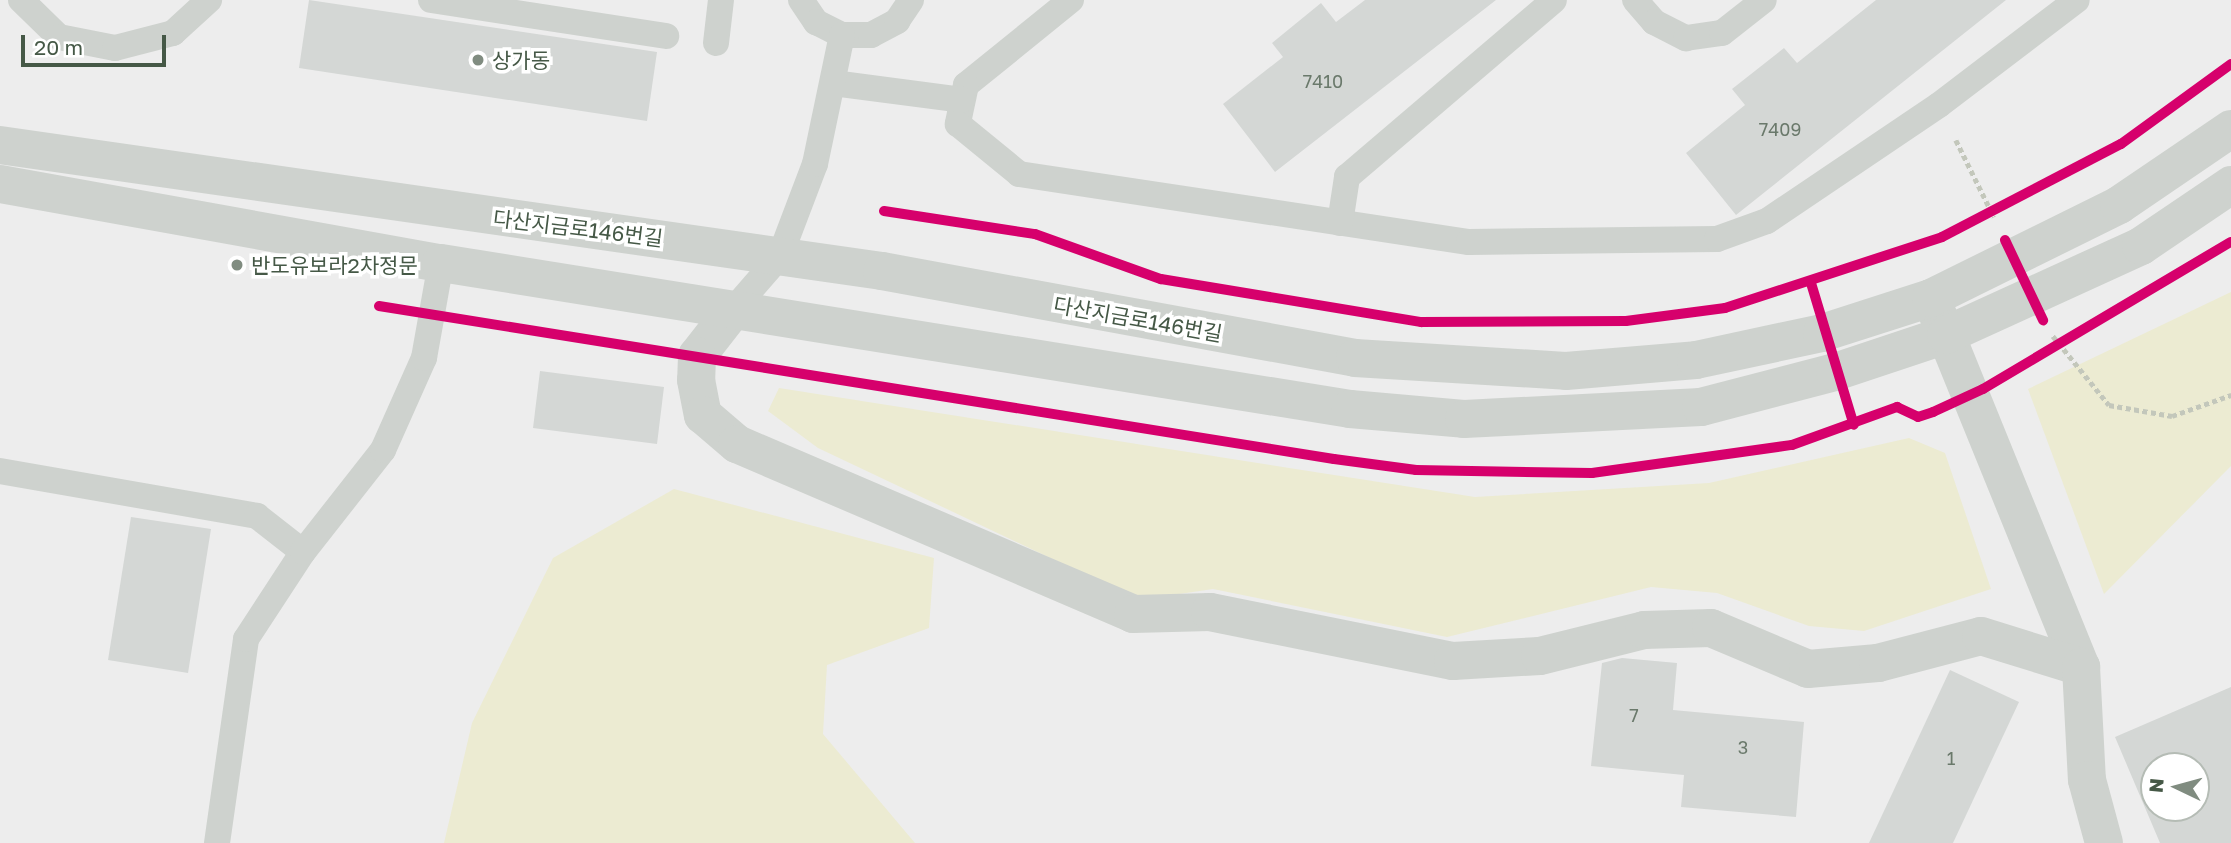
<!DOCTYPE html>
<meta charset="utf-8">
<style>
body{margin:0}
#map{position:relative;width:2231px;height:843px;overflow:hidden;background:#ededed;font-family:"Golos Text","Noto Sans KR",sans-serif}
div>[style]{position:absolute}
.green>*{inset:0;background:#ecebd2}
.building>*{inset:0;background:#d4d7d5}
.path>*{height:4.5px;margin-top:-2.25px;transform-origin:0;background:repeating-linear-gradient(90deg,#c3c7bb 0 5px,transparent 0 8.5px)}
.service>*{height:26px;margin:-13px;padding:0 13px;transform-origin:13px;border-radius:13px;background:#ced2ce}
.minor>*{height:38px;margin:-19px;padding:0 19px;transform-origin:19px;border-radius:19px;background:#ced2ce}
.tertiary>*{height:38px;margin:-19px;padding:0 19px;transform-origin:19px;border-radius:19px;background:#ced2ce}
.cycleway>*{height:10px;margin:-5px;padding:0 5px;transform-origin:5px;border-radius:5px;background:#d6006c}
.dots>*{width:19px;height:19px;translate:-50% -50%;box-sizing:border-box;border:4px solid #fff;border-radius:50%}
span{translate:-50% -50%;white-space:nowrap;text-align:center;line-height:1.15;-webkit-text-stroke:7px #fff;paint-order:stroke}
.number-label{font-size:18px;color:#6a796b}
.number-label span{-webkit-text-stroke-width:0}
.poi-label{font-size:21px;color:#455846}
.left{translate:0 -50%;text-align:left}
.street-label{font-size:21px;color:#455846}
.north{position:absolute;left:2140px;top:752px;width:70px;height:70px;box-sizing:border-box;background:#fff;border:2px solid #b5bcb5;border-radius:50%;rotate:275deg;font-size:19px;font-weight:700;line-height:28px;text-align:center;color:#455846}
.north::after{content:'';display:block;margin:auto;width:24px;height:32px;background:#808c80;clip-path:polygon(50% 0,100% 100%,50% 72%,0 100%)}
.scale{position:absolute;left:21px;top:35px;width:145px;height:32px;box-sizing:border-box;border:4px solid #455846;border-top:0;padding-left:9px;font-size:21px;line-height:24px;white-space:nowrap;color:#455846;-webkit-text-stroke:5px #fff;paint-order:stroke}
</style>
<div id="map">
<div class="green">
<div style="clip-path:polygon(2231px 292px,2231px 466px,2104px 594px,2028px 389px)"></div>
<div style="clip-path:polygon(779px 388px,1475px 497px,1709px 483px,1909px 438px,1945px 453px,1991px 589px,1864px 631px,1809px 626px,1717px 593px,1651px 587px,1447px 637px,1213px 589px,1139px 600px,818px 448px,768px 411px)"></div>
<div style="clip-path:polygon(674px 489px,934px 558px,929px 628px,827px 665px,823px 734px,915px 843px,444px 843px,472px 723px,553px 558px)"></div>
</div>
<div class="building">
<div style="clip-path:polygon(309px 0,657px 52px,647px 121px,299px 68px)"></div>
<div style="clip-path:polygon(1365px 0,1496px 0,1275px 172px,1223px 104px,1283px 57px,1272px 43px,1321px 3px,1336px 22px)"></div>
<div style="clip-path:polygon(1876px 0,2006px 0,1736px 215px,1686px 153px,1745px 105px,1732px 89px,1784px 48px,1797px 63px)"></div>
<div style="clip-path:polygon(540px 371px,664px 387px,657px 444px,533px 428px)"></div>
<div style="clip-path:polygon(131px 517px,211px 529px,188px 673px,108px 660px)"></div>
<div style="clip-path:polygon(1622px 658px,1677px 663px,1673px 710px,1804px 722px,1796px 817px,1681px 807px,1684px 775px,1591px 766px,1602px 663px)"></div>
<div style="clip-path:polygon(1950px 670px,2019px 702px,1953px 843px,1869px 843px)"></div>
<div style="clip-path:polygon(evenodd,2231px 687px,2231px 843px,2160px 843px,2115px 737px,2231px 687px,2154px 766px,2196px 766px,2196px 808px,2154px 808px,2154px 766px)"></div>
</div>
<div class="path">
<div style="left:1956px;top:140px;width:86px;rotate:63.7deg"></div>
<div style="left:2053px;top:336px;width:89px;rotate:50.9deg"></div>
<div style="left:2109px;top:405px;width:64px;rotate:9.9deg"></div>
<div style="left:2172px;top:416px;width:63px;rotate:-19.6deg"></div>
</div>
<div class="service">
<div style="left:21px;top:0;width:53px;rotate:44.2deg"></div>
<div style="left:59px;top:37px;width:57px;rotate:11.1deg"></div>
<div style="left:115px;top:48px;width:60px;rotate:-14.5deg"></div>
<div style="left:173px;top:33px;width:49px;rotate:-42.5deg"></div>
<div style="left:431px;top:0;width:238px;rotate:8.7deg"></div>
<div style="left:801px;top:0;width:27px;rotate:56deg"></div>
<div style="left:816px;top:22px;width:29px;rotate:27deg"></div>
<div style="left:842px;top:35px;width:29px"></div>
<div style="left:871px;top:35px;width:30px;rotate:-28deg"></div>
<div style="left:897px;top:21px;width:25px;rotate:-56deg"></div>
<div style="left:1071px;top:0;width:135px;rotate:141deg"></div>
<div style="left:966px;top:85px;width:40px;rotate:102deg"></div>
<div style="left:958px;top:124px;width:79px;rotate:39.3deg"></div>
<div style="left:1019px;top:174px;width:455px;rotate:8.6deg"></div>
<div style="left:1469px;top:242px;width:248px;rotate:-0.7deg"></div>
<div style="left:1717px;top:239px;width:53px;rotate:-19.8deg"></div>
<div style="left:1767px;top:221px;width:207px;rotate:-34deg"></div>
<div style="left:1939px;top:105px;width:173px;rotate:-37.3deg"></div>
<div style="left:1635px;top:0;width:29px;rotate:49deg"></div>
<div style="left:1654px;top:22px;width:36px;rotate:27deg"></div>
<div style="left:1686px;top:38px;width:36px;rotate:-8deg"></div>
<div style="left:1722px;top:33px;width:53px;rotate:-38.2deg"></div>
<div style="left:716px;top:43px;width:43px;rotate:-83.4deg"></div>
<div style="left:833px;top:83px;width:130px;rotate:7.5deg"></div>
<div style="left:1340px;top:223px;width:47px;rotate:-81.3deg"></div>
<div style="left:1347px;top:177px;width:272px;rotate:-40.5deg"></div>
<div style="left:733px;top:310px;width:72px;rotate:-49deg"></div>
<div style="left:780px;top:256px;width:98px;rotate:-69.2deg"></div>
<div style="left:815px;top:164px;width:132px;rotate:-78.2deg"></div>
<div style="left:0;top:471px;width:261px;rotate:9.9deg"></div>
<div style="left:257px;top:516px;width:58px;rotate:38deg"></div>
<div style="left:217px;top:843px;width:206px;rotate:-81.9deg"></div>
<div style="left:246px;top:639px;width:104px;rotate:-56.8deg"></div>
<div style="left:303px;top:552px;width:130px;rotate:-51.9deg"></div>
<div style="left:383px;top:450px;width:101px;rotate:-66deg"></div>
<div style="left:424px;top:358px;width:97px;rotate:-79.9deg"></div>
</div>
<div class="minor">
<div style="left:1931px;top:298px;width:398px;rotate:67.9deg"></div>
<div style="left:733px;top:310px;width:58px;rotate:128deg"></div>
<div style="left:697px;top:356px;width:24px;rotate:92deg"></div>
<div style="left:696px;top:380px;width:36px;rotate:79deg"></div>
<div style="left:703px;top:415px;width:45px;rotate:40.5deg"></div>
<div style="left:737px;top:444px;width:431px;rotate:23.2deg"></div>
<div style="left:1133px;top:614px;width:77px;rotate:-1.5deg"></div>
<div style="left:1210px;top:612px;width:248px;rotate:11.4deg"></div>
<div style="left:1453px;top:661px;width:87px;rotate:-3.3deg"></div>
<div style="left:1540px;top:656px;width:107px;rotate:-14deg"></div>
<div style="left:1644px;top:630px;width:67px;rotate:-1.7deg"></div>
<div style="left:1711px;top:628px;width:105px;rotate:22.9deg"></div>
<div style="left:1808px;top:669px;width:70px;rotate:-4.9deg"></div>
<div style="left:1878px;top:663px;width:106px;rotate:-14.7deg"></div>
<div style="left:1981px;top:636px;width:105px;rotate:17.2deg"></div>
<div style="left:2081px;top:667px;width:113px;rotate:87deg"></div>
<div style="left:2087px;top:780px;width:65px;rotate:74.9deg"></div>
</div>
<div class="tertiary">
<div style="left:0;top:145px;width:891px;rotate:8.13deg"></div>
<div style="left:882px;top:271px;width:481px;rotate:10.4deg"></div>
<div style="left:1355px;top:358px;width:211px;rotate:3.5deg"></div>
<div style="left:1566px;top:371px;width:130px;rotate:-4.8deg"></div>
<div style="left:1696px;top:360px;width:129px;rotate:-12.1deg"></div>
<div style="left:1822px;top:333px;width:114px;rotate:-17.8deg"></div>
<div style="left:1931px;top:298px;width:210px;rotate:-26.3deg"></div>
<div style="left:2119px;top:205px;width:135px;rotate:-34.2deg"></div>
<div style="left:0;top:184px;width:448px;rotate:10.2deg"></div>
<div style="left:441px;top:263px;width:921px;rotate:9.12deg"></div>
<div style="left:1350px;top:409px;width:114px;rotate:5deg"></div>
<div style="left:1464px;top:419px;width:237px;rotate:-2.9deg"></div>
<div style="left:1701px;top:407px;width:138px;rotate:-14.6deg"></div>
<div style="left:1835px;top:372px;width:117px;rotate:-18.4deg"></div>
<div style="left:1946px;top:335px;width:214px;rotate:-24.5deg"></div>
<div style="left:2141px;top:246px;width:109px;rotate:-34.1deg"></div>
</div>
<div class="cycleway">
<div style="left:884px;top:211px;width:153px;rotate:8.7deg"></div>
<div style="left:1035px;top:234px;width:134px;rotate:19.7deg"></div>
<div style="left:1161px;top:279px;width:264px;rotate:9.4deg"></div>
<div style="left:1421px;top:322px;width:205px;rotate:-0.3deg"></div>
<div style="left:1626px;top:321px;width:100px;rotate:-7.5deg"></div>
<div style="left:1725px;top:308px;width:228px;rotate:-18.1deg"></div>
<div style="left:1942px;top:237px;width:202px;rotate:-27.5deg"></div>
<div style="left:2121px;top:144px;width:136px;rotate:-36deg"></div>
<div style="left:2005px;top:240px;width:89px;rotate:64.6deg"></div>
<div style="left:1811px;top:283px;width:148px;rotate:73.2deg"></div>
<div style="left:379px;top:306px;width:967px;rotate:9.1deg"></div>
<div style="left:1334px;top:459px;width:83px;rotate:7.6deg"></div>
<div style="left:1416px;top:470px;width:176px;rotate:1deg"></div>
<div style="left:1592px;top:473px;width:202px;rotate:-8deg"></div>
<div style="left:1792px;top:445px;width:112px;rotate:-19.9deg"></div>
<div style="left:1897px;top:407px;width:23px;rotate:25deg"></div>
<div style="left:1918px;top:417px;width:16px;rotate:-18deg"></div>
<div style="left:1933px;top:412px;width:55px;rotate:-24.7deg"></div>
<div style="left:1983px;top:389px;width:288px;rotate:-30.7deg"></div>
</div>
<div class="dots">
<div style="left:478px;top:60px;background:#808c80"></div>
<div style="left:237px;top:265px;background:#808c80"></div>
</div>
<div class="number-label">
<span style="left:1323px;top:81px">7410</span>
<span style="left:1780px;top:129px">7409</span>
<span style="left:1634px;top:715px">7</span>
<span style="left:1743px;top:747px">3</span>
<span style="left:1951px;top:758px">1</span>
</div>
<div class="poi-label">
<span class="left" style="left:492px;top:60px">상가동</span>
<span class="left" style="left:251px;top:265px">반도유보라2차정문</span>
</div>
<div class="street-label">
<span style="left:578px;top:228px;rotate:7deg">다산지금로146번길</span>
<span style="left:1138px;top:319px;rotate:10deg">다산지금로146번길</span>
</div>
<div class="north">N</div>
<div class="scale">20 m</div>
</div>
